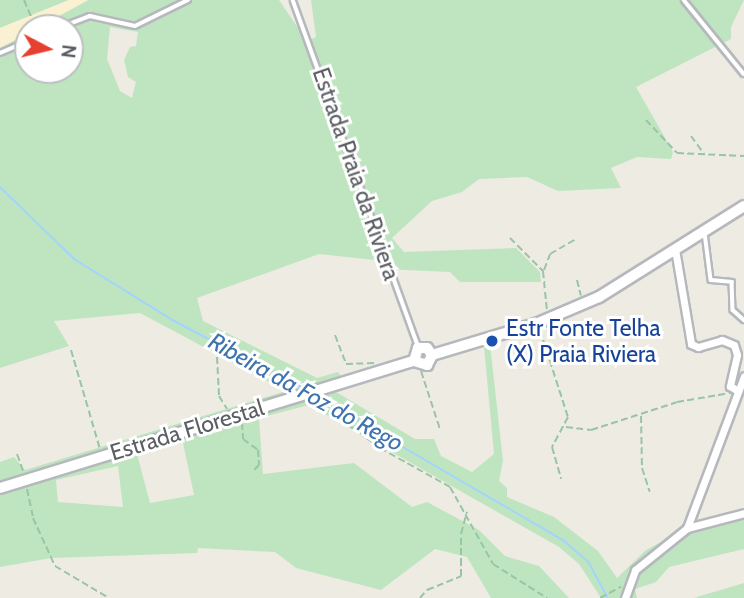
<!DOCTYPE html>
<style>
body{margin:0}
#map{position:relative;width:744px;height:598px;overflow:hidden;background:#edebe2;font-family:Cabin,sans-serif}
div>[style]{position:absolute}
.green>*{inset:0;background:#bfe5c0}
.sand>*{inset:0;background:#f9f1d1}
.stream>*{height:2px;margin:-1px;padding:0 1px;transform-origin:1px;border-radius:1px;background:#a2d4fd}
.path>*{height:2px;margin-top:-1px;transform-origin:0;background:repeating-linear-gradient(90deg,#98c5a6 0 7px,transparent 0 10.5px)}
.roads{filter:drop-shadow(2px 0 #b5b8bd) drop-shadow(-2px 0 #b5b8bd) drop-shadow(0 2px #b5b8bd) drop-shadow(0 -2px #b5b8bd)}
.service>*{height:3.5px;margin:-1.75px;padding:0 1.75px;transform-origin:1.75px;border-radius:1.75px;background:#fff}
.minor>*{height:7px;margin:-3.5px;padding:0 3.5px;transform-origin:3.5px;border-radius:3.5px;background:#fff}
.secondary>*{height:10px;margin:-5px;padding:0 5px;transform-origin:5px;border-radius:5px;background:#fff}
.dots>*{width:19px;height:19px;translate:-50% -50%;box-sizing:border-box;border:4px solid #fff;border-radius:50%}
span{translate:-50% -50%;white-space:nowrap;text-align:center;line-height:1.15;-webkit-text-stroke:6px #fff;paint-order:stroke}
.street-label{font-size:23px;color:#5b5e63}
.transit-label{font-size:23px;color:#164399}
.left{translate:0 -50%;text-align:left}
.water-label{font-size:24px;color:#4074af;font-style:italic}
.north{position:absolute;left:14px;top:14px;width:70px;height:70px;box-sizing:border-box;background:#fff;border:2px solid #bdbfc1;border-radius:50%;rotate:97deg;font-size:19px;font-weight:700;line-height:28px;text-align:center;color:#5b5e63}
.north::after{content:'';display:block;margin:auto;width:24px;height:32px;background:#e64130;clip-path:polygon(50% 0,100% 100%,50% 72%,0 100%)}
</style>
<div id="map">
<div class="green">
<div style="clip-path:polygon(0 0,69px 0,0 28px)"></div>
<div style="clip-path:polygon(evenodd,88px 0,279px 0,307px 41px,316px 37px,311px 0,744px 0,731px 27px,731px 39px,636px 87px,673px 152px,671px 159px,637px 157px,611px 168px,621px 188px,558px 191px,527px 177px,479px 179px,462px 192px,432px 201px,392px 238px,404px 252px,516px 248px,540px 272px,541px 282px,460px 282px,450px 272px,385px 269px,374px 260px,319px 254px,197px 298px,203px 321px,317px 378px,338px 372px,345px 382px,331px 387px,336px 392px,415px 439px,434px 439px,441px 456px,472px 472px,494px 454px,484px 346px,490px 344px,503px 461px,499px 481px,507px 488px,507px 497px,554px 517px,598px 551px,617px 578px,646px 550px,687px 528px,744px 513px,744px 549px,669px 567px,656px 582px,635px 589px,637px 598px,601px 598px,579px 564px,559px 547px,309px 405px,259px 418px,263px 474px,354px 463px,412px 507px,427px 502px,479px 530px,505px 556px,539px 566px,569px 598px,491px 598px,467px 557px,435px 549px,381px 590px,296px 568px,275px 552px,198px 548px,197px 553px,51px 558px,0 567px,0 462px,14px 457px,25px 470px,286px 391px,140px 313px,54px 321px,69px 346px,0 368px,0 48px,28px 33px,28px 70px,70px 70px,70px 28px,37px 28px,88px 0,110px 27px,138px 32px,136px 46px,130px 47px,124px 60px,128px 77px,136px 82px,132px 98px,120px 91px,107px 59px,110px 27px,88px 0,183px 443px,194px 495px,150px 503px,137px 454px,183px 443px,88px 0,118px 466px,123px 507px,58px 502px,56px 480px,118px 466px)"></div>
<div style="clip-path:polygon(744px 583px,744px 598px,695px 598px,697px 597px)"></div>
</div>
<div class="sand">
<div style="clip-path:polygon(69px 0,88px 0,37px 28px,28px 28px,28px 33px,0 48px,0 28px)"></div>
</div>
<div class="stream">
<div style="left:0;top:187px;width:103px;rotate:44.2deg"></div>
<div style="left:74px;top:259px;width:118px;rotate:31.8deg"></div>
<div style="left:174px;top:321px;width:150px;rotate:27.4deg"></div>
<div style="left:317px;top:397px;width:285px;rotate:30.2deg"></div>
<div style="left:563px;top:540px;width:35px;rotate:41deg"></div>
<div style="left:589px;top:563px;width:40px;rotate:62deg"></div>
</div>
<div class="path">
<div style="left:24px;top:0;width:30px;rotate:67deg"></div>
<div style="left:646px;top:120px;width:45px;rotate:46.8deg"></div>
<div style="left:677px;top:153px;width:67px;rotate:2.6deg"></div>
<div style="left:691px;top:136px;width:22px;rotate:54deg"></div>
<div style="left:510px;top:238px;width:47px;rotate:45deg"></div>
<div style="left:543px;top:271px;width:40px;rotate:84.3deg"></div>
<div style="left:544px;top:270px;width:17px;rotate:-69deg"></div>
<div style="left:550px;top:254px;width:30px;rotate:-30deg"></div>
<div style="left:577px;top:280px;width:16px;rotate:76deg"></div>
<div style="left:540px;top:330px;width:91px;rotate:72.2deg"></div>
<div style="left:568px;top:417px;width:34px;rotate:118deg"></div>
<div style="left:552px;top:447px;width:33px;rotate:74deg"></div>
<div style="left:335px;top:335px;width:31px;rotate:69deg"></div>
<div style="left:346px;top:364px;width:29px;rotate:-2deg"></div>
<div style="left:71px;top:350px;width:103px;rotate:73.7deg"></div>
<div style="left:217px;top:357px;width:39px;rotate:87deg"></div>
<div style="left:219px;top:396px;width:15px;rotate:58deg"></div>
<div style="left:421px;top:371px;width:61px;rotate:71.9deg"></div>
<div style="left:316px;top:401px;width:79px;rotate:36.3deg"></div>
<div style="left:380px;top:448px;width:80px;rotate:29.1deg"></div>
<div style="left:450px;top:487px;width:88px;rotate:60.8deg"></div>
<div style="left:493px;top:564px;width:64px;rotate:32.2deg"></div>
<div style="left:641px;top:416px;width:52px;rotate:88.9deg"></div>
<div style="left:642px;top:468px;width:25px;rotate:72deg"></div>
<div style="left:242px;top:423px;width:16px;rotate:86deg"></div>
<div style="left:243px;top:439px;width:19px;rotate:36deg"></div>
<div style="left:258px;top:450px;width:15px;rotate:86deg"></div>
<div style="left:259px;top:465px;width:7px;rotate:135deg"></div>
<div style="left:566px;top:427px;width:25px;rotate:7deg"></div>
<div style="left:591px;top:430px;width:90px;rotate:-18deg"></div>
<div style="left:677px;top:402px;width:54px;rotate:-9.6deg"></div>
<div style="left:17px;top:454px;width:20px;rotate:70deg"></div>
<div style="left:27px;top:489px;width:30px;rotate:78deg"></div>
<div style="left:33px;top:518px;width:53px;rotate:65.4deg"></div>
<div style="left:55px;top:566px;width:63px;rotate:30.7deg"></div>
<div style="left:420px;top:598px;width:11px;rotate:-49deg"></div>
<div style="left:427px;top:590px;width:37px;rotate:-22deg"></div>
<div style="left:461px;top:576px;width:42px;rotate:-90deg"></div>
<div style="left:461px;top:534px;width:23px;rotate:-75deg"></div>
<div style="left:600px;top:598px;width:24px;rotate:-28deg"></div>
</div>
<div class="roads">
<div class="service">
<div style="left:293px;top:0;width:368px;rotate:70.1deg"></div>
<div style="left:684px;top:0;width:95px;rotate:51deg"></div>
<div style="left:59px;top:28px;width:33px;rotate:-21deg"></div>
<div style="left:90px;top:16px;width:46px;rotate:12.5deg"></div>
<div style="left:135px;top:26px;width:59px;rotate:-26.1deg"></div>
<div style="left:0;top:53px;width:30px;rotate:-23deg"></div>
<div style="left:705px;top:233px;width:47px;rotate:82.7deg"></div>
<div style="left:711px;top:280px;width:21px;rotate:5deg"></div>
<div style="left:732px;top:282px;width:28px;rotate:88deg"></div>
<div style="left:733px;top:310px;width:15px;rotate:42deg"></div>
</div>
<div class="minor">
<div style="left:675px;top:249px;width:96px;rotate:80.4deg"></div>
<div style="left:691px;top:344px;width:8px;rotate:23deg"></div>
<div style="left:698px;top:347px;width:25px;rotate:-16deg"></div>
<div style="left:722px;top:340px;width:13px;rotate:23deg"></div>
<div style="left:734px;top:345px;width:10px;rotate:73deg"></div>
<div style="left:737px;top:355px;width:32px;rotate:103deg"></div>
<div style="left:730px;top:386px;width:9px;rotate:32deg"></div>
<div style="left:687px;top:528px;width:59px;rotate:-14.7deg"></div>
<div style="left:625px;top:598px;width:30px;rotate:-70deg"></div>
<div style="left:635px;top:570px;width:67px;rotate:-38.9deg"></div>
<div style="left:687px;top:528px;width:162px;rotate:-69.4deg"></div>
</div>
<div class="secondary">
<div style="left:432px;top:355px;width:111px;rotate:-16.8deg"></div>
<div style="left:538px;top:323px;width:66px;rotate:-23.1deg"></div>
<div style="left:599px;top:297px;width:171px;rotate:-32.1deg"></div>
<div style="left:414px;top:361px;width:14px;rotate:-73deg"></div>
<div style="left:418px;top:348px;width:9px"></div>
<div style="left:427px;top:348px;width:9px;rotate:54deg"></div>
<div style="left:414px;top:361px;width:14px;rotate:17deg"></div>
<div style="left:427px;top:365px;width:11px;rotate:-63deg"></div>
<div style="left:0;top:488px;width:433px;rotate:-17.1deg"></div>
</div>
</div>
<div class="dots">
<div style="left:492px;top:341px;background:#1a4fb4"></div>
</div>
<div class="street-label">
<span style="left:356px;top:174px;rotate:71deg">Estrada Praia da Riviera</span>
<span style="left:187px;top:430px;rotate:-17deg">Estrada Florestal</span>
</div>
<div class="transit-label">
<span class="left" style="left:506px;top:341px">Estr Fonte Telha<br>(X) Praia Riviera</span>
</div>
<div class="water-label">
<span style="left:306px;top:392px;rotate:29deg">Ribeira da Foz do Rego</span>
</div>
<div class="north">N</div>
</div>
